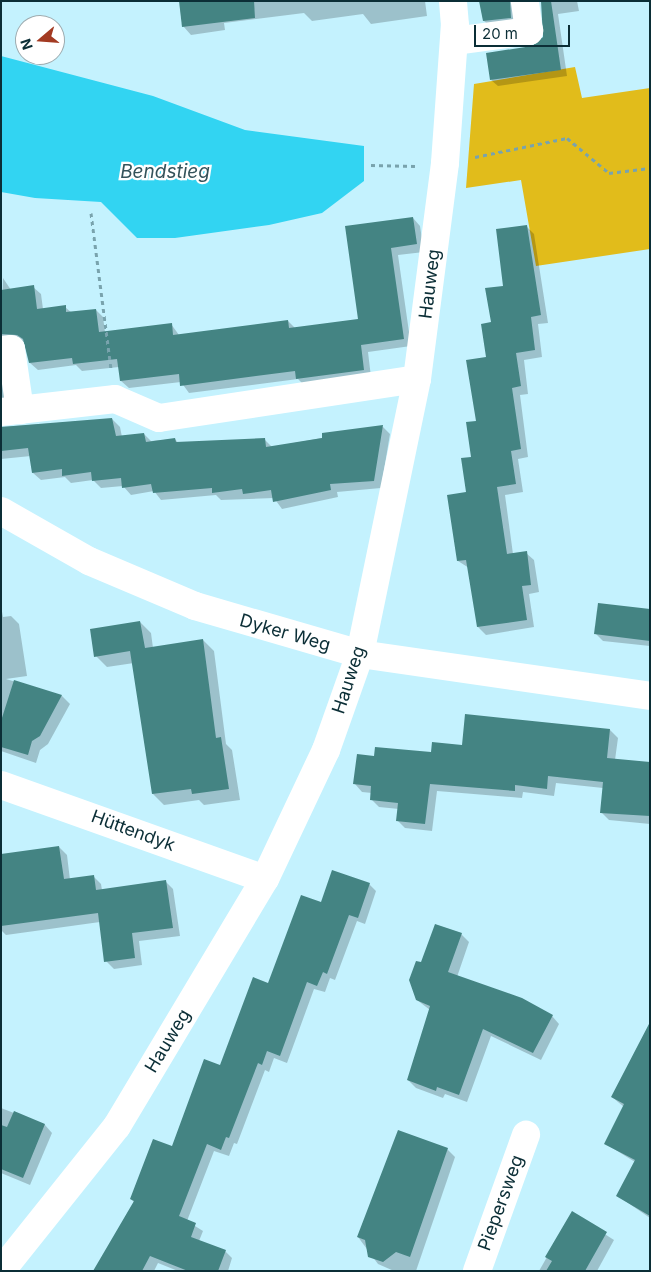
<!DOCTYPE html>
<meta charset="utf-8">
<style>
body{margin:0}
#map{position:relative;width:651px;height:1272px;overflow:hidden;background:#c4f2fe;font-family:Inter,sans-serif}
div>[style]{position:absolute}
.green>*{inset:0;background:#e1bc1b}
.water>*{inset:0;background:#32d4f2}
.shadow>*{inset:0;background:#0003}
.building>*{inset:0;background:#448483}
.path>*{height:3px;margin-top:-1.5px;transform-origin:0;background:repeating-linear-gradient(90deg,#79a3ad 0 4px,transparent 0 8px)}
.minor>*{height:28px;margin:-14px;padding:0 14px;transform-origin:14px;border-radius:14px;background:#fff}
span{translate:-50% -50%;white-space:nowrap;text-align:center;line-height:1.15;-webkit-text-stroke:4.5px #fff;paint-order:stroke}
.street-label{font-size:18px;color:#0b2e36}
.water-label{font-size:19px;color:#34535b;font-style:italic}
.frame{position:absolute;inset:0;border:2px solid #0b2e36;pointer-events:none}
.north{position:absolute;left:15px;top:15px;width:50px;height:50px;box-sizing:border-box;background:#fff;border:1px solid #9dabaf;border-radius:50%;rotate:252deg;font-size:14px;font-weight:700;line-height:20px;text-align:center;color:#0b2e36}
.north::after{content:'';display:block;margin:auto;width:18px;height:22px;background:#a33a22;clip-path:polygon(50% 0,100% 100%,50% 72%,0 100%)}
.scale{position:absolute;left:474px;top:25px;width:96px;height:22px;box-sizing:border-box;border:2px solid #0b2e36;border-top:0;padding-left:6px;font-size:15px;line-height:18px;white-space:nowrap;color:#0b2e36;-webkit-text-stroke:4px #fff;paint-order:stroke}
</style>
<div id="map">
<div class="green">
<div style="clip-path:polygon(575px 67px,582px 98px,650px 88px,650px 249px,536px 266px,521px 180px,466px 188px,474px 84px)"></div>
</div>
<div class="water">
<div style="clip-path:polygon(1px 56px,153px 96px,245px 130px,364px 146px,364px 181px,322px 213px,269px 225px,175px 238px,137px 238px,101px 202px,35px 198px,1px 192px)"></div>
</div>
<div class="shadow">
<div style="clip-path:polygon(180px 1px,425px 1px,427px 16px,371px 24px,363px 14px,312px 21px,304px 13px,224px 23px,225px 30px,191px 35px,183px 26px)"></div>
<div style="clip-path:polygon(481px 1px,517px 1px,517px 24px,491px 27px,484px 21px)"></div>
<div style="clip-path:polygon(542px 1px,577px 1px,579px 11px,558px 14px,567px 76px,498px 86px,491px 80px,544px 38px)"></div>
<div style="clip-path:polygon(413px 218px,420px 226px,424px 252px,398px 255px,411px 346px,368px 352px,371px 377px,305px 386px,298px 379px,189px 393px,181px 382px,129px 388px,121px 381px,119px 367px,82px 371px,76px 365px,38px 370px,30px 363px,25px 342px,1px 344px,3px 278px,11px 290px,33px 287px,41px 294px,43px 309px,65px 307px,72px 313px,96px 310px,103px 317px,105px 332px,171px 324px,179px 335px,288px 321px,296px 329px,359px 321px,347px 227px)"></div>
<div style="clip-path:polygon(526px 226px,534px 234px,548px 323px,538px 324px,542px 357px,524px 360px,528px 394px,520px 395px,528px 457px,518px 459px,523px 492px,505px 495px,513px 554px,526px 553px,534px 560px,539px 592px,529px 594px,534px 627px,486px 635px,478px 627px,469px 568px,458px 561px,492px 323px)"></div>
<div style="clip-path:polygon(1px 370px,9px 404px,1px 406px)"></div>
<div style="clip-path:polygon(112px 419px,120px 427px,122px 437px,144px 434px,151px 441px,175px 439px,179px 444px,264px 439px,272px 447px,383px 427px,390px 434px,381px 488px,337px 492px,338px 497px,282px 509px,274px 498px,221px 500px,216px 495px,161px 500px,154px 491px,131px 495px,123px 486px,101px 488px,93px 480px,71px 483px,65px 477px,41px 480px,33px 473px,31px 456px,1px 459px,1px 427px)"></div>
<div style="clip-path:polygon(1px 606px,3px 617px,11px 616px,19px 624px,27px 676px,6px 679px,62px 696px,70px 704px,48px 744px,40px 750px,36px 763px,1px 751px)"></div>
<div style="clip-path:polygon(650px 611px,650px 646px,603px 641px,596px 634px)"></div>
<div style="clip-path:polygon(140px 622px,151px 633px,153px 648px,203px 640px,214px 651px,226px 744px,232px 750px,240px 800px,204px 805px,199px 800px,164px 805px,153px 794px,134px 663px,107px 667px,96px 656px)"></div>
<div style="clip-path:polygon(610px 730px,618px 738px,615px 760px,650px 763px,650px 824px,609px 820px,601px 812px,603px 788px,556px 783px,554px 796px,523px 792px,522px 798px,437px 791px,432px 831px,405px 828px,398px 821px,399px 809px,379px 807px,371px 799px,372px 793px,362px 792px,355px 784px,375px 757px,432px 754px,463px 747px)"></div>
<div style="clip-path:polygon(59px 847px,67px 855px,70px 880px,93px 876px,101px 884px,102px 890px,165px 881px,173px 889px,180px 936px,139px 941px,142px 965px,114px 969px,106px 961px,100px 922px,6px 935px,1px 930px,1px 855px)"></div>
<div style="clip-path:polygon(369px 884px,376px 891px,365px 924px,357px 921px,335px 980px,330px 978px,325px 992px,314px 989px,287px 1063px,274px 1058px,269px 1072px,265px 1070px,237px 1144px,234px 1143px,229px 1156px,214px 1151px,187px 1221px,203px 1231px,199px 1241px,225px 1251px,232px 1258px,228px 1271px,178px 1271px,158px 1263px,154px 1271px,94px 1271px,134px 1202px,131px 1199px,173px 1148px,269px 984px,322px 904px)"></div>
<div style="clip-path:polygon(461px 934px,469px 942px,457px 977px,552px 1016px,559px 1024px,541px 1060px,491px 1036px,467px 1102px,445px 1094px,443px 1098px,416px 1088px,408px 1080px,430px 1010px,417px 1000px,422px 964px)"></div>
<div style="clip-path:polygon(650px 1023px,650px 1218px,618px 1196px,635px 1162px,606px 1144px,624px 1107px,612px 1097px)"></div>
<div style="clip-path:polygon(1px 1108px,45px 1125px,52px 1133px,30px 1185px,1px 1173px)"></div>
<div style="clip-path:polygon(447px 1149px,455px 1157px,416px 1271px,394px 1271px,378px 1264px,358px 1237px)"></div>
<div style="clip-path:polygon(572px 1213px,614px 1240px,597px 1271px,539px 1271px)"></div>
</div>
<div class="building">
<div style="clip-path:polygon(179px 1px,254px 1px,255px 18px,182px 27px)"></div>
<div style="clip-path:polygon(479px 1px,510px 1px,511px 18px,483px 21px)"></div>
<div style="clip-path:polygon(541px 1px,551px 1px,561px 70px,490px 80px,486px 53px,532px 46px,543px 37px)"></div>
<div style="clip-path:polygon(413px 217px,417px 244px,391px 248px,404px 339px,361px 345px,364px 370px,296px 379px,295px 371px,180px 386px,179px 374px,120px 381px,117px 359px,73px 364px,72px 358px,29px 363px,23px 339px,17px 335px,1px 334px,1px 290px,34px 285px,37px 309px,66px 305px,66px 312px,96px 309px,99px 332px,172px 323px,173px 335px,288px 320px,289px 328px,358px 319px,345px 226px)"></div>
<div style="clip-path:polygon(527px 225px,541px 315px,531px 317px,535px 350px,516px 353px,521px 386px,512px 388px,521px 449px,511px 451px,516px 484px,497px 487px,507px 554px,527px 551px,531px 585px,522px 586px,527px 620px,477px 627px,466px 560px,457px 561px,447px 495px,466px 492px,461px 458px,471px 457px,466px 422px,476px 421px,466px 360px,486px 357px,481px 324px,491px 322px,485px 288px,503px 286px,496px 229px)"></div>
<div style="clip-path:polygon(112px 418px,116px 436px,144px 433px,146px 442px,175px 438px,176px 442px,265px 438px,266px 447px,322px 438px,322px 433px,383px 425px,374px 481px,330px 484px,331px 490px,273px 502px,271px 490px,243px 494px,242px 489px,212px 493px,212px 488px,153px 493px,151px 484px,122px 488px,121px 478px,92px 481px,91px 472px,62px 476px,62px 469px,32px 473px,28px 448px,1px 451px,1px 427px)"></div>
<div style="clip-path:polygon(598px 603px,650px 609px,650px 641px,594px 634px)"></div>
<div style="clip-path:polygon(140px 621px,145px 648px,203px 639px,216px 738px,221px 737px,229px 789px,192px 794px,191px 789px,152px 794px,130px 651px,94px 657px,90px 629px)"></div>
<div style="clip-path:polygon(14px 680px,62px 695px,40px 736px,32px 741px,28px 755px,1px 747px,1px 721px)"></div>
<div style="clip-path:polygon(465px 714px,610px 729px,607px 758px,650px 762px,650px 816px,600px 813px,603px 782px,548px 776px,547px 789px,515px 785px,515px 791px,430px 784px,425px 824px,396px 821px,398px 803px,370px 800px,371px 786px,353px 784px,357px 754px,374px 756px,375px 747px,431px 752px,432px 742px,462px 745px)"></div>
<div style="clip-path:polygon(59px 846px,64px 879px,94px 875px,96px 890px,166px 880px,173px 928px,132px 933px,135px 958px,104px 962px,98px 913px,1px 926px,1px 854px)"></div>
<div style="clip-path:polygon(332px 870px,370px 883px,358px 918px,349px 915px,327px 974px,323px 972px,317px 986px,307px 982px,280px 1056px,267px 1051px,262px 1065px,258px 1063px,229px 1138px,226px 1137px,221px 1150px,207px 1144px,179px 1216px,196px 1223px,191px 1237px,226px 1250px,218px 1271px,188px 1271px,150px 1256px,142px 1271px,93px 1271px,134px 1201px,130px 1199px,153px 1139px,172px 1146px,204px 1059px,220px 1065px,253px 977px,268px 983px,301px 895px,321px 902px)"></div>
<div style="clip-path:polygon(435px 924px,462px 933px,448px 972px,522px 998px,553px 1015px,533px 1053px,483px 1029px,459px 1095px,437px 1087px,436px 1091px,407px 1080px,430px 1006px,416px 1000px,409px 980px,416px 961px,421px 962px)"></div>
<div style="clip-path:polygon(650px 1022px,650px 1216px,616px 1196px,635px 1160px,604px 1144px,624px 1104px,611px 1097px)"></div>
<div style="clip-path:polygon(14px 1111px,45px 1124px,23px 1178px,1px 1169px,1px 1125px,7px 1127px)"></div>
<div style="clip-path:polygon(398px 1130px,448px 1148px,410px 1257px,396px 1252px,383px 1262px,368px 1257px,365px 1240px,357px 1237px)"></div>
<div style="clip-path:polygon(572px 1211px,607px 1232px,585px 1271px,546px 1271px,552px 1261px,545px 1257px)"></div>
</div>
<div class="path">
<div style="left:475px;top:157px;width:94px;rotate:-11.7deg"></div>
<div style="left:567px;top:138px;width:55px;rotate:39.8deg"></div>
<div style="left:609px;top:173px;width:41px;rotate:-7deg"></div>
<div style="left:371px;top:165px;width:44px;rotate:1.3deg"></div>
<div style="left:91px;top:213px;width:157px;rotate:82.7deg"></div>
</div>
<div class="minor">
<div style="left:454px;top:41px;width:76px;rotate:-7.6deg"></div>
<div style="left:529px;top:31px;width:30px;rotate:-98deg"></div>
<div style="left:1px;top:350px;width:10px;rotate:-6deg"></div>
<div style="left:11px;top:349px;width:62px;rotate:81.6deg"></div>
<div style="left:1px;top:412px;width:115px;rotate:-6.5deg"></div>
<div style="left:115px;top:399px;width:48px;rotate:23.4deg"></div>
<div style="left:159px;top:418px;width:261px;rotate:-8.6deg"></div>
<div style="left:1px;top:511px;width:101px;rotate:29.6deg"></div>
<div style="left:89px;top:561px;width:115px;rotate:23deg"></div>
<div style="left:195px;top:606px;width:172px;rotate:16.2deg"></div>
<div style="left:360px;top:654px;width:293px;rotate:8.2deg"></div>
<div style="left:1px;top:785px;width:280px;rotate:19.6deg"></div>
<div style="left:2px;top:1270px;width:184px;rotate:-51.4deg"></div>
<div style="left:117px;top:1126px;width:288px;rotate:-59.1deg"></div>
<div style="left:265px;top:879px;width:143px;rotate:-64.7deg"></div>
<div style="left:326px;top:750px;width:102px;rotate:-70.5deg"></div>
<div style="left:360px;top:654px;width:281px;rotate:-78.3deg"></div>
<div style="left:417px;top:379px;width:218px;rotate:-82.6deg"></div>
<div style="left:445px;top:163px;width:138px;rotate:-85.9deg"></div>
<div style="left:455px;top:25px;width:24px;rotate:-95deg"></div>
<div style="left:477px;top:1271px;width:145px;rotate:-70.2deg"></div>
</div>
<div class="street-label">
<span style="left:430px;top:284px;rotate:-83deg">Hauweg</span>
<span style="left:285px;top:633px;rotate:16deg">Dyker Weg</span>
<span style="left:349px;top:680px;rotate:-72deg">Hauweg</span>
<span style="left:133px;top:831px;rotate:20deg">Hüttendyk</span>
<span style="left:168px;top:1041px;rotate:-59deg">Hauweg</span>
<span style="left:501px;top:1203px;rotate:-70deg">Piepersweg</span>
</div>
<div class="water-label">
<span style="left:165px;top:172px">Bendstieg</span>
</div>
<div class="frame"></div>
<div class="north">N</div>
<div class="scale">20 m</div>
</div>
